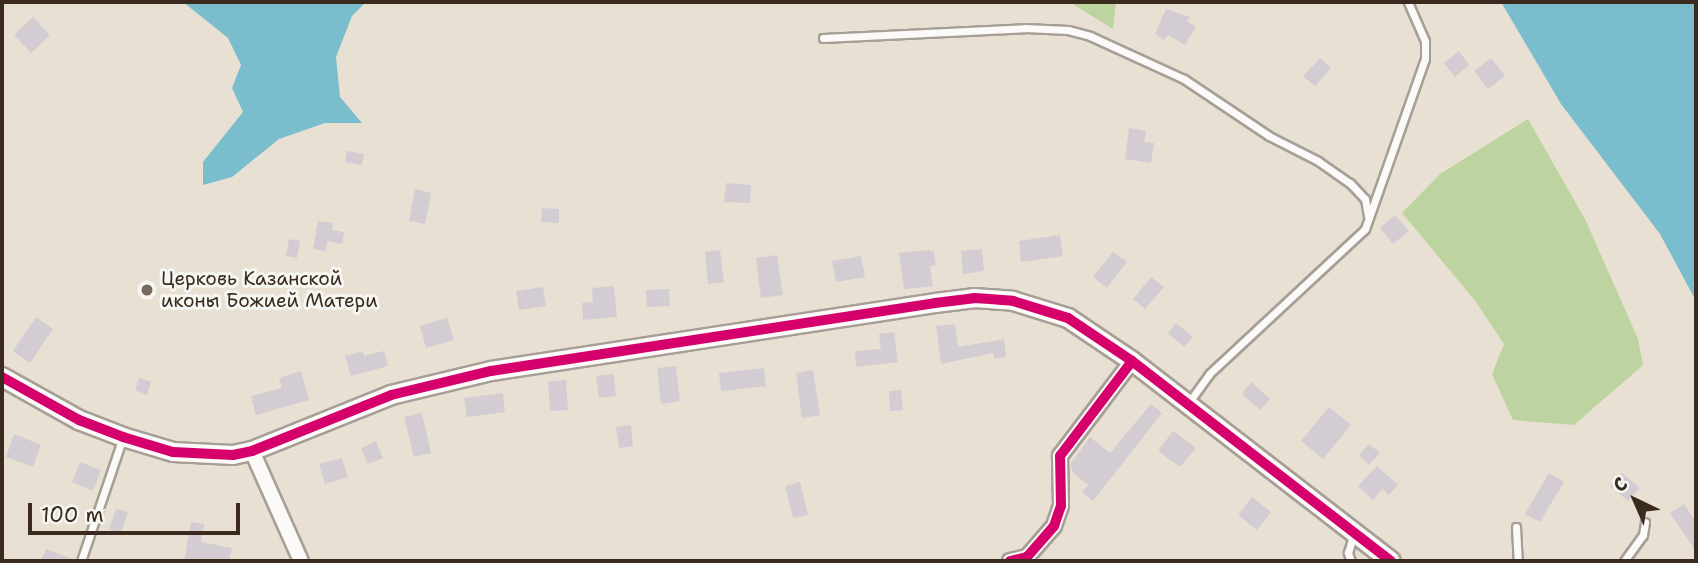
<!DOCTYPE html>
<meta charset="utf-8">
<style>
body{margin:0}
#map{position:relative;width:1698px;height:563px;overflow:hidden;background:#e8e0d2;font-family:"Shantell Sans",sans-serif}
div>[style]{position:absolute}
.green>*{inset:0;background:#bed4a0}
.water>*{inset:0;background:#7abecd}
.building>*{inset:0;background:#d3ccd3}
.roads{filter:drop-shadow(2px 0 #a69f96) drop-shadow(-2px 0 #a69f96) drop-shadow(0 2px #a69f96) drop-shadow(0 -2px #a69f96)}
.service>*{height:7px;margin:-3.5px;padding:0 3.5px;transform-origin:3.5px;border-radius:3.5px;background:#fcfaf8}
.minor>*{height:14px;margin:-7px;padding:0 7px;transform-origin:7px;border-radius:7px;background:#fcfaf8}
.tertiary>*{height:18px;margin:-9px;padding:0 9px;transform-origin:9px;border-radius:9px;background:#fcfaf8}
.cycleway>*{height:10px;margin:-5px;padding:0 5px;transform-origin:5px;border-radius:5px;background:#d6006c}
.dots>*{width:19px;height:19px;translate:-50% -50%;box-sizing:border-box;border:4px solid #f6f6f2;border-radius:50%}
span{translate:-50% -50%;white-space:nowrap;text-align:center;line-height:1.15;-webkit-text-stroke:6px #f6f6f2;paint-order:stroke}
.poi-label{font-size:19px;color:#3b2a1e}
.left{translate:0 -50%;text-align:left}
.frame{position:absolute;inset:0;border:4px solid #3b2a1e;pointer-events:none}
.north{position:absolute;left:1600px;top:465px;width:70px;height:70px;-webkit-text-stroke:5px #f6f6f2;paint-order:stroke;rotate:316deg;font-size:19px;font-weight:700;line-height:28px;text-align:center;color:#3b2a1e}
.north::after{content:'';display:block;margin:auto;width:24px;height:32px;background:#3b2a1e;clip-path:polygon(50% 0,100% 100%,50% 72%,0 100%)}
.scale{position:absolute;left:28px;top:503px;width:212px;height:32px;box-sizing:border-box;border:4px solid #3b2a1e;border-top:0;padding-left:9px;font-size:21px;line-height:24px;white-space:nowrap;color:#3b2a1e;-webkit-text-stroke:5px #f6f6f2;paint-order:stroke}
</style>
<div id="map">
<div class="green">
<div style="clip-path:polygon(1070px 2px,1116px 2px,1113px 29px,1071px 3px)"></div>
<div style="clip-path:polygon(1528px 119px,1586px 221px,1638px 339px,1643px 365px,1574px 425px,1513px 420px,1492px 374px,1504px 344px,1476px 302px,1402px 213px,1440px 174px)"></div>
</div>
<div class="water">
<div style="clip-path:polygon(183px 2px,366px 2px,352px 16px,336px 57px,340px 97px,362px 123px,325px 123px,279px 139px,232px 177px,203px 185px,203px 162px,243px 112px,232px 88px,241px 65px,228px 38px)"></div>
<div style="clip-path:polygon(1501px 2px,1696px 2px,1696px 301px,1660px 234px,1561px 104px)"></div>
</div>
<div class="building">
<div style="clip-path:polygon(1166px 9px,1190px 17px,1187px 21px,1196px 27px,1185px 45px,1168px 35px,1164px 40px,1155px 34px)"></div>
<div style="clip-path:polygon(33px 17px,50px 35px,31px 53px,14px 35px)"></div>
<div style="clip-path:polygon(1459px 51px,1469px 65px,1455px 77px,1444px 63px)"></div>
<div style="clip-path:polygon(1320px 58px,1331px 68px,1315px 86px,1303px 76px)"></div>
<div style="clip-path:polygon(1491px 58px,1505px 76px,1488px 89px,1474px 71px)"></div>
<div style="clip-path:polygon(1129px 128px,1146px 131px,1144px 142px,1154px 143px,1151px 163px,1125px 159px)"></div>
<div style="clip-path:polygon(347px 151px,364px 154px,362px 165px,345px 162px)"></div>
<div style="clip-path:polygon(726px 183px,751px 185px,750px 203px,724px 202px)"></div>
<div style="clip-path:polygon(415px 189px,431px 193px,425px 224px,409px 221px)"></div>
<div style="clip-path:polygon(542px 208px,559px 209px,559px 223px,541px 222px)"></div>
<div style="clip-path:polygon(1395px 215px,1409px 231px,1393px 244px,1380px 228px)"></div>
<div style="clip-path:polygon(318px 221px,333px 223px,332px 230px,344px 232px,342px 244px,327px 241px,326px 251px,313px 249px)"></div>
<div style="clip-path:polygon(1060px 235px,1063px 256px,1021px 262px,1019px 241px)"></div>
<div style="clip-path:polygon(289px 239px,300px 241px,297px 258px,286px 256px)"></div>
<div style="clip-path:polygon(982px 249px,984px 271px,963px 274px,961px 251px)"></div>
<div style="clip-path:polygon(720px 250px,724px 282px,708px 284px,705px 252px)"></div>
<div style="clip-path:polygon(928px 250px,934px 252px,936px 265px,930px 266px,933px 286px,904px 289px,899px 253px)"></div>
<div style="clip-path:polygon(1113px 252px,1127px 262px,1107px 288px,1093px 277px)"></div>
<div style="clip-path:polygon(777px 255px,783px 295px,761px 298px,756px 258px)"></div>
<div style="clip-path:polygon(861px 256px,865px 277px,836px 282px,832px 261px)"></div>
<div style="clip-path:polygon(1151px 277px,1164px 287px,1145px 309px,1133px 299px)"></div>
<div style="clip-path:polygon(614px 286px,617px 317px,583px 320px,582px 303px,593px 302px,592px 288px)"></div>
<div style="clip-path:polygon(543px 287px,546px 306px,519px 310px,516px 291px)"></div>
<div style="clip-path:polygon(669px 289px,670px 306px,647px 307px,646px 290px)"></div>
<div style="clip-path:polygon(36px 317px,53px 329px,30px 363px,13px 351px)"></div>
<div style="clip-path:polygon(447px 318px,454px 340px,426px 348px,420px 326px)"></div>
<div style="clip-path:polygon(1176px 323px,1193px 337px,1184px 347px,1168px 333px)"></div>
<div style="clip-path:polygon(955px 324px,958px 347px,1004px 339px,1006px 357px,994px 359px,993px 353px,941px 364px,936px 326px)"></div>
<div style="clip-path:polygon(894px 332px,898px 362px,856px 367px,855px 351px,881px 349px,879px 334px)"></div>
<div style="clip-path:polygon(363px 351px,364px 356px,384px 351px,388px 366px,351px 376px,345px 356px)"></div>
<div style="clip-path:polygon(676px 366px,680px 401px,661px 404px,657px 368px)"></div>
<div style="clip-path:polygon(764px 368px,766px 386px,721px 391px,719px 373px)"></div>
<div style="clip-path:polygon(813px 370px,820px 415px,802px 418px,796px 373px)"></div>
<div style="clip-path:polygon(301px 371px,309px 400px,256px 415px,251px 396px,282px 388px,279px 378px)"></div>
<div style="clip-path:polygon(614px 374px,616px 396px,599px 398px,596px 376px)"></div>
<div style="clip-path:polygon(139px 378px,151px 382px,147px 395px,135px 390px)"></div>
<div style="clip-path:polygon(566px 380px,568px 410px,550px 411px,548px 382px)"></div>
<div style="clip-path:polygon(1251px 382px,1270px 399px,1260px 410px,1242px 394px)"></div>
<div style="clip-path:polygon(901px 390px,903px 410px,890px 411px,889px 391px)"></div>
<div style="clip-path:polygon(503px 393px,505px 412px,467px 417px,464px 398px)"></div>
<div style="clip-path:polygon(1151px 404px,1162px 413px,1093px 501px,1082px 492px,1088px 485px,1072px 472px,1071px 463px,1090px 437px,1110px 453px)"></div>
<div style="clip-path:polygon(1329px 407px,1351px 425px,1323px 459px,1301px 441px)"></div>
<div style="clip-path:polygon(422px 413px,431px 453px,414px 457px,404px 417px)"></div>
<div style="clip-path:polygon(631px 425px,633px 446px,619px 448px,616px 427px)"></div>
<div style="clip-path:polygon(1173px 431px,1196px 448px,1180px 467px,1158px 451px)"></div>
<div style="clip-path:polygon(14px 434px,41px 445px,33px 467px,6px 457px)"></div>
<div style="clip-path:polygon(376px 441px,383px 458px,368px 464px,361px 448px)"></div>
<div style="clip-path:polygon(1369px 444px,1380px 453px,1369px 465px,1359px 455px)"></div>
<div style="clip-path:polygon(342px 458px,348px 477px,325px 484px,319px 464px)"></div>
<div style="clip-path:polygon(80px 462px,101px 470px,93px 491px,72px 482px)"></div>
<div style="clip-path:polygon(1377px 466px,1398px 485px,1389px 495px,1382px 489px,1373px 500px,1358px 486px)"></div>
<div style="clip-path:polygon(1549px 473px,1564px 482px,1540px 522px,1525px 514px)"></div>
<div style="clip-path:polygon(1622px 473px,1640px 488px,1628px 501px,1610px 486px)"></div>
<div style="clip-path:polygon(800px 482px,808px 515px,793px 518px,785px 486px)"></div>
<div style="clip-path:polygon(1252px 497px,1271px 512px,1257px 530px,1238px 515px)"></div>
<div style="clip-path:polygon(1684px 504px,1696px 522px,1696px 552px,1670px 513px)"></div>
<div style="clip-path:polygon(116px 509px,128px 512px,121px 533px,109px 529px)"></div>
<div style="clip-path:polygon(191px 522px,204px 524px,201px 542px,232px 548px,229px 561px,184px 561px)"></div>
<div style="clip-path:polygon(46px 549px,75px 560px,75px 561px,41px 561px)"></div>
</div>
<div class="roads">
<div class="service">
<div style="left:823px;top:38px;width:202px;rotate:-2.8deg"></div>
<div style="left:1025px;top:28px;width:43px;rotate:2.7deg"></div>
<div style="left:1068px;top:30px;width:23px;rotate:15deg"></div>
<div style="left:1090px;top:36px;width:103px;rotate:24.6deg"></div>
<div style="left:1184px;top:79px;width:102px;rotate:33.8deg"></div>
<div style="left:1269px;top:136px;width:55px;rotate:27deg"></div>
<div style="left:1318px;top:161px;width:39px;rotate:35deg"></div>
<div style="left:1350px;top:183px;width:22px;rotate:47deg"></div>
<div style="left:1365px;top:199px;width:17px;rotate:80deg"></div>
<div style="left:1189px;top:402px;width:34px;rotate:-54deg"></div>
<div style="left:1209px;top:374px;width:213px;rotate:-42.9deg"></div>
<div style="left:1365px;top:229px;width:180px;rotate:-70.6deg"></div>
<div style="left:1425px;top:59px;width:18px;rotate:-90deg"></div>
<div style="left:1425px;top:41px;width:43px;rotate:-113.6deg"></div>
<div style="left:1516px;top:527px;width:34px;rotate:87deg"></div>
<div style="left:81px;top:561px;width:131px;rotate:-71.3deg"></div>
<div style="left:1351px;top:561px;width:9px;rotate:-111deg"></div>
<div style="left:1348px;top:553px;width:22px;rotate:-74deg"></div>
<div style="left:1624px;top:561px;width:32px;rotate:-54deg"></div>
<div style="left:1643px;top:535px;width:13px;rotate:-81deg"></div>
</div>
<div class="minor">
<div style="left:252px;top:451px;width:120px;rotate:66deg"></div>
<div style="left:1010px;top:561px;width:17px;rotate:-13deg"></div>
<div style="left:1027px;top:557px;width:41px;rotate:-48.9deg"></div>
<div style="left:1054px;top:526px;width:21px;rotate:-71deg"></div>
<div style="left:1061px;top:506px;width:50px;rotate:-91.1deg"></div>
<div style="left:1060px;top:456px;width:119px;rotate:-52.8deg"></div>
</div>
<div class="tertiary">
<div style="left:2px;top:377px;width:88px;rotate:29.2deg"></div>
<div style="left:79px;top:420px;width:47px;rotate:21.1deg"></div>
<div style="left:123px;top:437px;width:52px;rotate:16.7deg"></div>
<div style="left:173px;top:452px;width:60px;rotate:2.9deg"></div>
<div style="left:233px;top:455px;width:19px;rotate:-12deg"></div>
<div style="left:252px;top:451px;width:150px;rotate:-21.9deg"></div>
<div style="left:391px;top:395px;width:103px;rotate:-13.5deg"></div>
<div style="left:491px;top:371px;width:449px;rotate:-8.7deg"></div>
<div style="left:935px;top:303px;width:39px;rotate:-7deg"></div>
<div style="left:974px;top:298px;width:39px;rotate:4deg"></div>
<div style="left:1013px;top:301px;width:58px;rotate:17.2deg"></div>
<div style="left:1068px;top:318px;width:77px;rotate:33.9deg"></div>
<div style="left:1132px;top:361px;width:327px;rotate:37.7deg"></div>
</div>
</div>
<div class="cycleway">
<div style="left:2px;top:377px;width:88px;rotate:29.2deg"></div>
<div style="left:79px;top:420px;width:47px;rotate:21.1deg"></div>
<div style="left:123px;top:437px;width:52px;rotate:16.7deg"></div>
<div style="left:173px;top:452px;width:60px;rotate:2.9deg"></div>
<div style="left:233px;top:455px;width:19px;rotate:-12deg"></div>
<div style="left:252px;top:451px;width:150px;rotate:-21.9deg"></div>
<div style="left:391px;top:395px;width:103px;rotate:-13.5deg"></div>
<div style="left:491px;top:371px;width:449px;rotate:-8.7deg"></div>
<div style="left:935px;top:303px;width:39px;rotate:-7deg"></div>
<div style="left:974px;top:298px;width:39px;rotate:4deg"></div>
<div style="left:1013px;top:301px;width:58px;rotate:17.2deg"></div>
<div style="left:1068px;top:318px;width:77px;rotate:33.9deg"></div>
<div style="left:1132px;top:361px;width:327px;rotate:37.7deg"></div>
<div style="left:1010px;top:561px;width:17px;rotate:-13deg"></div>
<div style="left:1027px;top:557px;width:41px;rotate:-48.9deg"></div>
<div style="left:1054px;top:526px;width:21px;rotate:-71deg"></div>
<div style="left:1061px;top:506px;width:50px;rotate:-91.1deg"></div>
<div style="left:1060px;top:456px;width:119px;rotate:-52.8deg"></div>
</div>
<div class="dots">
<div style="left:147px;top:290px;background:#786a5d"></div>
</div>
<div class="poi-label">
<span class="left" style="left:161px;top:290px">Церковь Казанской<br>иконы Божией Матери</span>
</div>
<div class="frame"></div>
<div class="north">С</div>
<div class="scale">100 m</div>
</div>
